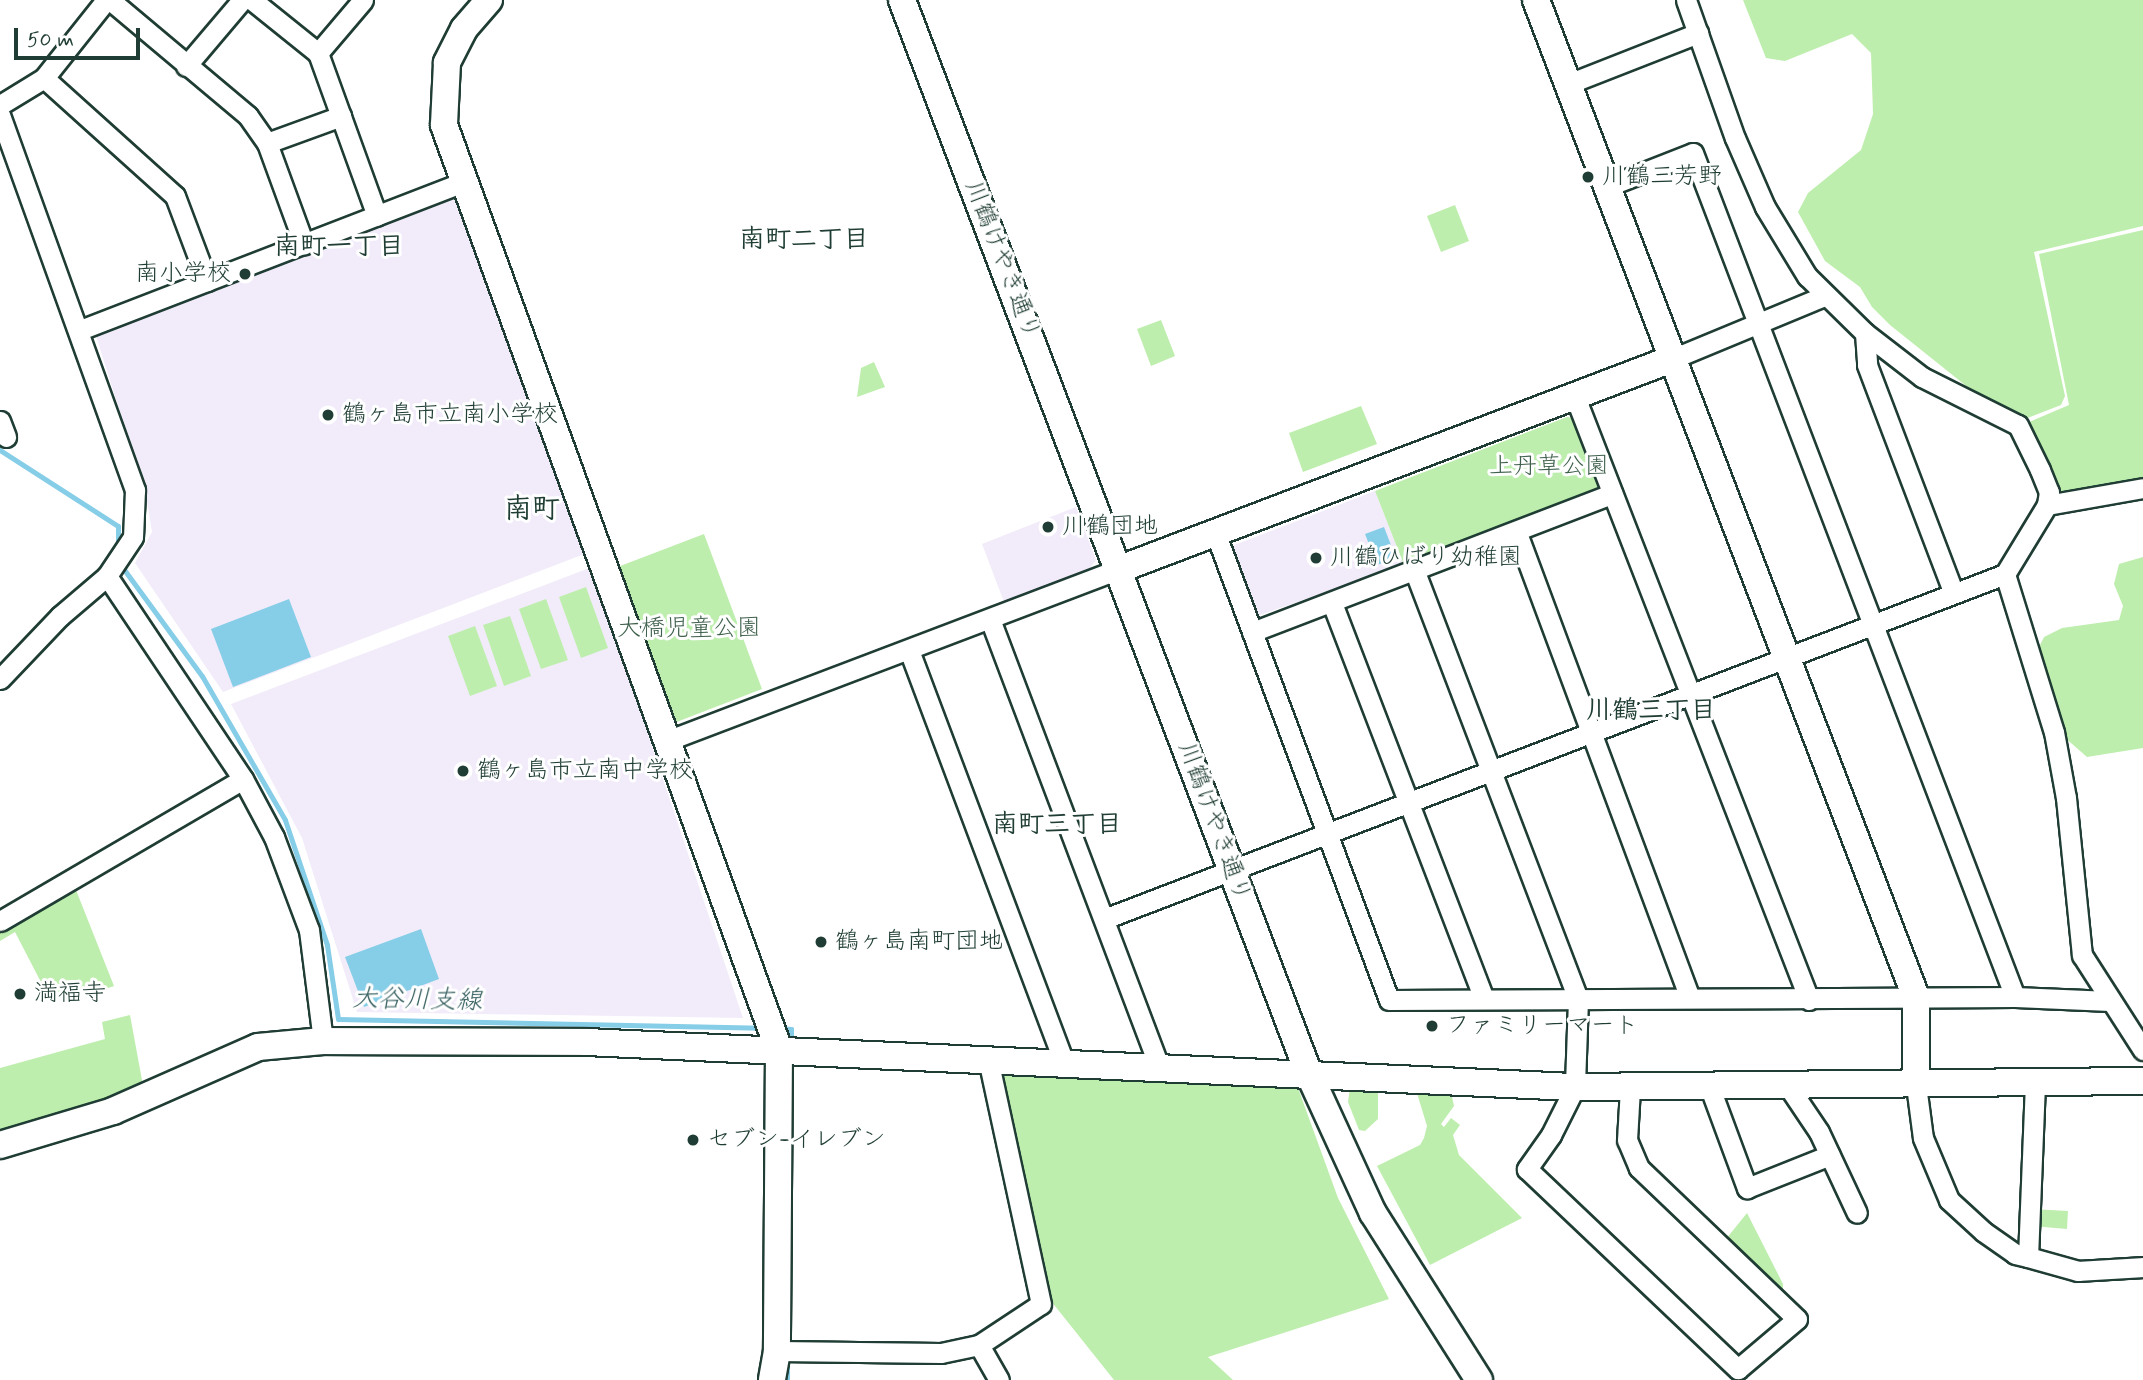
<!DOCTYPE html>
<meta charset="utf-8">
<style>
body{margin:0}
#map{position:relative;width:2143px;height:1380px;overflow:hidden;background:#fff;font-family:Mynerve,"Klee One",sans-serif}
div>[style]{position:absolute}
.built>*{inset:0;background:#f2ecfa}
.green>*{inset:0;background:#beeead}
.water>*{inset:0;background:#86cde7}
.stream>*{height:5px;margin:-2.5px;padding:0 2.5px;transform-origin:2.5px;border-radius:2.5px;background:#86cde7}
.roads{filter:drop-shadow(2px 0 #1f3d34) drop-shadow(-2px 0 #1f3d34) drop-shadow(0 2px #1f3d34) drop-shadow(0 -2px #1f3d34)}
.street>*{height:19px;margin:-9.5px;padding:0 9.5px;transform-origin:9.5px;border-radius:9.5px;background:#fff}
.secondary>*{height:26px;margin:-13px;padding:0 13px;transform-origin:13px;border-radius:13px;background:#fff}
.dots>*{width:19px;height:19px;translate:-50% -50%;box-sizing:border-box;border:4px solid #fff;border-radius:50%}
span{translate:-50% -50%;white-space:nowrap;text-align:center;line-height:1.15;-webkit-text-stroke:6px #fff;paint-order:stroke}
.poi-label{font-size:24px;color:#1f3d34}
.left{translate:0 -50%;text-align:left}
.right{translate:-100% -50%;text-align:right}
.street-label{font-size:24px;color:#1f3d34}
.park-label{font-size:24px;color:#3f604c}
.neighbourhood-label{font-size:26px;color:#1f3d34;font-weight:700}
.water-label{font-size:26px;color:#396161;font-style:italic}
.quarter-label{font-size:28px;color:#1f3d34;font-weight:700}
.scale{position:absolute;left:14px;top:28px;width:126px;height:32px;box-sizing:border-box;border:4px solid #1f3d34;border-top:0;padding-left:9px;font-size:21px;line-height:24px;white-space:nowrap;color:#1f3d34;-webkit-text-stroke:5px #fff;paint-order:stroke}
</style>
<div id="map">
<div class="built">
<div style="clip-path:polygon(454px 197px,587px 553px,223px 692px,135px 563px,152px 532px,146px 495px,96px 336px)"></div>
<div style="clip-path:polygon(1375px 491px,1404px 565px,1254px 617px,1229px 552px,1232px 546px)"></div>
<div style="clip-path:polygon(1076px 507px,1096px 560px,1089px 569px,1004px 602px,982px 544px)"></div>
<div style="clip-path:polygon(592px 567px,743px 1018px,357px 1012px,302px 838px,231px 704px)"></div>
</div>
<div class="green">
<div style="clip-path:polygon(1743px 0,2143px 0,2143px 226px,2034px 252px,2065px 396px,2061px 405px,2022px 420px,1985px 401px,1890px 325px,1872px 307px,1860px 287px,1825px 261px,1798px 212px,1808px 193px,1861px 150px,1873px 114px,1871px 53px,1852px 34px,1785px 61px,1766px 58px)"></div>
<div style="clip-path:polygon(1455px 205px,1469px 241px,1441px 252px,1427px 216px)"></div>
<div style="clip-path:polygon(2143px 230px,2143px 481px,2066px 494px,2055px 488px,2027px 423px,2069px 405px,2039px 254px)"></div>
<div style="clip-path:polygon(1161px 320px,1175px 356px,1151px 366px,1137px 329px)"></div>
<div style="clip-path:polygon(874px 362px,885px 387px,857px 397px,861px 368px)"></div>
<div style="clip-path:polygon(1361px 406px,1377px 444px,1303px 472px,1289px 433px)"></div>
<div style="clip-path:polygon(1567px 417px,1575px 418px,1602px 490px,1404px 565px,1375px 491px)"></div>
<div style="clip-path:polygon(704px 534px,762px 689px,674px 723px,615px 568px)"></div>
<div style="clip-path:polygon(2143px 557px,2143px 748px,2087px 757px,2063px 736px,2039px 647px,2044px 637px,2062px 628px,2119px 620px,2123px 606px,2114px 584px,2119px 564px)"></div>
<div style="clip-path:polygon(586px 587px,608px 648px,581px 658px,559px 597px)"></div>
<div style="clip-path:polygon(546px 599px,568px 660px,541px 669px,519px 609px)"></div>
<div style="clip-path:polygon(510px 616px,531px 676px,504px 686px,483px 625px)"></div>
<div style="clip-path:polygon(475px 626px,497px 686px,470px 696px,448px 636px)"></div>
<div style="clip-path:polygon(74px 885px,114px 986px,94px 993px,58px 995px,45px 990px,15px 932px,0 941px,0 927px)"></div>
<div style="clip-path:polygon(130px 1015px,144px 1091px,0 1133px,0 1068px,105px 1039px,102px 1022px)"></div>
<div style="clip-path:polygon(999px 1068px,1298px 1088px,1338px 1198px,1389px 1299px,1208px 1357px,1233px 1380px,1114px 1380px,1051px 1301px)"></div>
<div style="clip-path:polygon(1350px 1088px,1378px 1089px,1378px 1119px,1365px 1131px,1359px 1130px,1348px 1102px)"></div>
<div style="clip-path:polygon(1416px 1090px,1451px 1092px,1454px 1106px,1441px 1124px,1444px 1127px,1451px 1118px,1460px 1125px,1453px 1135px,1459px 1155px,1522px 1218px,1430px 1265px,1377px 1166px,1420px 1145px,1424px 1138px,1427px 1126px)"></div>
<div style="clip-path:polygon(2032px 1209px,2068px 1211px,2067px 1229px,2031px 1226px)"></div>
<div style="clip-path:polygon(1747px 1213px,1783px 1284px,1783px 1291px,1726px 1239px)"></div>
</div>
<div class="water">
<div style="clip-path:polygon(1384px 527px,1396px 558px,1377px 565px,1365px 534px)"></div>
<div style="clip-path:polygon(289px 599px,311px 657px,233px 687px,211px 629px)"></div>
<div style="clip-path:polygon(421px 929px,439px 979px,364px 1007px,345px 957px)"></div>
</div>
<div class="stream">
<div style="left:0;top:450px;width:140px;rotate:32.8deg"></div>
<div style="left:118px;top:526px;width:22px;rotate:90deg"></div>
<div style="left:120px;top:564px;width:139px;rotate:53.8deg"></div>
<div style="left:202px;top:676px;width:166px;rotate:60deg"></div>
<div style="left:285px;top:820px;width:132px;rotate:71.4deg"></div>
<div style="left:327px;top:945px;width:75px;rotate:81.5deg"></div>
<div style="left:338px;top:1019px;width:423px;rotate:1.2deg"></div>
<div style="left:778px;top:1028px;width:13px;rotate:4deg"></div>
<div style="left:791px;top:1029px;width:15px;rotate:90deg"></div>
<div style="left:787px;top:1380px;width:18px;rotate:-90deg"></div>
</div>
<div class="roads">
<div class="street">
<div style="left:110px;top:0;width:180px;rotate:40deg"></div>
<div style="left:248px;top:116px;width:33px;rotate:55deg"></div>
<div style="left:267px;top:143px;width:108px;rotate:69.9deg"></div>
<div style="left:252px;top:0;width:85px;rotate:38.8deg"></div>
<div style="left:363px;top:0;width:70px;rotate:130.3deg"></div>
<div style="left:318px;top:53px;width:173px;rotate:70.1deg"></div>
<div style="left:1686px;top:0;width:146px;rotate:70.5deg"></div>
<div style="left:1735px;top:138px;width:75px;rotate:66.5deg"></div>
<div style="left:1765px;top:207px;width:81px;rotate:58.7deg"></div>
<div style="left:1807px;top:276px;width:81px;rotate:44.5deg"></div>
<div style="left:1865px;top:333px;width:72px;rotate:37.7deg"></div>
<div style="left:1922px;top:377px;width:107px;rotate:26.6deg"></div>
<div style="left:2018px;top:425px;width:50px;rotate:63.9deg"></div>
<div style="left:2040px;top:470px;width:24px;rotate:68deg"></div>
<div style="left:2049px;top:492px;width:13px;rotate:99deg"></div>
<div style="left:2047px;top:505px;width:81px;rotate:121.3deg"></div>
<div style="left:2005px;top:574px;width:165px;rotate:72.8deg"></div>
<div style="left:2054px;top:732px;width:67px;rotate:79.7deg"></div>
<div style="left:2066px;top:798px;width:158px;rotate:84.2deg"></div>
<div style="left:2082px;top:955px;width:113px;rotate:57.3deg"></div>
<div style="left:186px;top:66px;width:87px;rotate:-49.7deg"></div>
<div style="left:44px;top:78px;width:176px;rotate:42deg"></div>
<div style="left:175px;top:196px;width:91px;rotate:69.4deg"></div>
<div style="left:1568px;top:84px;width:140px;rotate:-21.4deg"></div>
<div style="left:0;top:105px;width:52px;rotate:-31.5deg"></div>
<div style="left:44px;top:78px;width:100px;rotate:-51.5deg"></div>
<div style="left:0;top:115px;width:399px;rotate:70.2deg"></div>
<div style="left:135px;top:490px;width:47px;rotate:92.4deg"></div>
<div style="left:133px;top:537px;width:47px;rotate:123.7deg"></div>
<div style="left:107px;top:576px;width:62px;rotate:139.6deg"></div>
<div style="left:60px;top:616px;width:87px;rotate:133.6deg"></div>
<div style="left:267px;top:143px;width:79px;rotate:-20deg"></div>
<div style="left:1606px;top:187px;width:93px;rotate:-21.3deg"></div>
<div style="left:1693px;top:153px;width:903px;rotate:69.12deg"></div>
<div style="left:80px;top:330px;width:412px;rotate:-21.1deg"></div>
<div style="left:1865px;top:333px;width:32px;rotate:86deg"></div>
<div style="left:1867px;top:365px;width:242px;rotate:69.2deg"></div>
<div style="left:1672px;top:359px;width:165px;rotate:-22.5deg"></div>
<div style="left:1574px;top:394px;width:650px;rotate:68.8deg"></div>
<div style="left:0;top:421px;width:17px;rotate:69deg"></div>
<div style="left:2047px;top:505px;width:97px;rotate:-10deg"></div>
<div style="left:1215px;top:532px;width:499px;rotate:69.6deg"></div>
<div style="left:1389px;top:1000px;width:626px;rotate:-0.27deg"></div>
<div style="left:2015px;top:997px;width:95px;rotate:2.4deg"></div>
<div style="left:1517px;top:533px;width:496px;rotate:69.6deg"></div>
<div style="left:1415px;top:572px;width:457px;rotate:69.1deg"></div>
<div style="left:1578px;top:999px;width:88px;rotate:92deg"></div>
<div style="left:1575px;top:1087px;width:54px;rotate:116.6deg"></div>
<div style="left:1551px;top:1135px;width:42px;rotate:125.2deg"></div>
<div style="left:1527px;top:1169px;width:291px;rotate:43.5deg"></div>
<div style="left:1738px;top:1369px;width:77px;rotate:-40.3deg"></div>
<div style="left:1797px;top:1319px;width:219px;rotate:-136.3deg"></div>
<div style="left:1639px;top:1168px;width:30px;rotate:-113deg"></div>
<div style="left:1627px;top:1140px;width:52px;rotate:-86.7deg"></div>
<div style="left:107px;top:576px;width:244px;rotate:56.2deg"></div>
<div style="left:243px;top:779px;width:66px;rotate:61.9deg"></div>
<div style="left:274px;top:837px;width:99px;rotate:69.4deg"></div>
<div style="left:309px;top:930px;width:112px;rotate:82.8deg"></div>
<div style="left:1332px;top:603px;width:424px;rotate:69deg"></div>
<div style="left:990px;top:619px;width:478px;rotate:69.3deg"></div>
<div style="left:1252px;top:632px;width:386px;rotate:-21deg"></div>
<div style="left:909px;top:650px;width:440px;rotate:69.4deg"></div>
<div style="left:669px;top:740px;width:482px;rotate:-20.8deg"></div>
<div style="left:1104px;top:919px;width:965px;rotate:-20.95deg"></div>
<div style="left:0;top:921px;width:281px;rotate:-30.3deg"></div>
<div style="left:2035px;top:1083px;width:174px;rotate:92.3deg"></div>
<div style="left:2028px;top:1257px;width:52px;rotate:15.6deg"></div>
<div style="left:2078px;top:1271px;width:65px;rotate:-3.5deg"></div>
<div style="left:1916px;top:1085px;width:53px;rotate:82.5deg"></div>
<div style="left:1923px;top:1138px;width:67px;rotate:67.2deg"></div>
<div style="left:1949px;top:1200px;width:47px;rotate:42.4deg"></div>
<div style="left:1984px;top:1232px;width:38px;rotate:35deg"></div>
<div style="left:2015px;top:1254px;width:13px;rotate:13deg"></div>
<div style="left:1788px;top:1086px;width:55px;rotate:56deg"></div>
<div style="left:1819px;top:1132px;width:89px;rotate:64.9deg"></div>
<div style="left:1710px;top:1088px;width:107px;rotate:69.7deg"></div>
<div style="left:1747px;top:1188px;width:89px;rotate:-21.7deg"></div>
<div style="left:979px;top:1345px;width:40px;rotate:60.3deg"></div>
<div style="left:777px;top:1351px;width:164px;rotate:0.7deg"></div>
<div style="left:941px;top:1353px;width:39px;rotate:-12deg"></div>
<div style="left:979px;top:1345px;width:74px;rotate:-33.5deg"></div>
<div style="left:1041px;top:1304px;width:251px;rotate:-102.2deg"></div>
</div>
<div class="secondary">
<div style="left:489px;top:0;width:38px;rotate:131deg"></div>
<div style="left:464px;top:29px;width:38px;rotate:117deg"></div>
<div style="left:447px;top:63px;width:62px;rotate:92.8deg"></div>
<div style="left:444px;top:125px;width:984px;rotate:70.09deg"></div>
<div style="left:779px;top:1050px;width:301px;rotate:90.4deg"></div>
<div style="left:777px;top:1351px;width:29px;rotate:100deg"></div>
<div style="left:902px;top:0;width:1149px;rotate:69.25deg"></div>
<div style="left:1309px;top:1074px;width:153px;rotate:65.3deg"></div>
<div style="left:1373px;top:1213px;width:198px;rotate:57.6deg"></div>
<div style="left:1536px;top:0;width:1067px;rotate:69.14deg"></div>
<div style="left:1916px;top:997px;width:88px;rotate:90deg"></div>
<div style="left:1120px;top:569px;width:591px;rotate:-20.83deg"></div>
<div style="left:0;top:1145px;width:118px;rotate:-16.7deg"></div>
<div style="left:113px;top:1111px;width:158px;rotate:-23.8deg"></div>
<div style="left:258px;top:1047px;width:65px;rotate:-5.3deg"></div>
<div style="left:323px;top:1041px;width:263px;rotate:0.2deg"></div>
<div style="left:586px;top:1042px;width:990px;rotate:2.61deg"></div>
<div style="left:1575px;top:1087px;width:568px;rotate:-0.61deg"></div>
</div>
</div>
<div class="dots">
<div style="left:1588px;top:177px;background:#1f3d34"></div>
<div style="left:245px;top:274px;background:#1f3d34"></div>
<div style="left:328px;top:415px;background:#1f3d34"></div>
<div style="left:1048px;top:527px;background:#1f3d34"></div>
<div style="left:1316px;top:558px;background:#1f3d34"></div>
<div style="left:463px;top:771px;background:#1f3d34"></div>
<div style="left:821px;top:942px;background:#1f3d34"></div>
<div style="left:20px;top:994px;background:#1f3d34"></div>
<div style="left:1432px;top:1026px;background:#1f3d34"></div>
<div style="left:693px;top:1140px;background:#1f3d34"></div>
</div>
<div class="poi-label">
<span class="left" style="left:1602px;top:177px">川鶴三芳野</span>
<span class="right" style="left:231px;top:274px">南小学校</span>
<span class="left" style="left:342px;top:415px">鶴ヶ島市立南小学校</span>
<span class="left" style="left:1062px;top:527px">川鶴団地</span>
<span class="left" style="left:1330px;top:558px">川鶴ひばり幼稚園</span>
<span class="left" style="left:477px;top:771px">鶴ヶ島市立南中学校</span>
<span class="left" style="left:835px;top:942px">鶴ヶ島南町団地</span>
<span class="left" style="left:34px;top:994px">満福寺</span>
<span class="left" style="left:1446px;top:1026px">ファミリーマート</span>
<span class="left" style="left:707px;top:1140px">セブン-イレブン</span>
</div>
<div class="street-label">
<span style="left:1002px;top:260px;rotate:69deg">川鶴けやき通り</span>
<span style="left:1214px;top:822px;rotate:70deg">川鶴けやき通り</span>
</div>
<div class="park-label">
<span style="left:1549px;top:467px">上丹草公園</span>
<span style="left:689px;top:629px">大橋児童公園</span>
</div>
<div class="neighbourhood-label">
<span style="left:804px;top:241px">南町二丁目</span>
<span style="left:339px;top:248px">南町一丁目</span>
<span style="left:1651px;top:712px">川鶴三丁目</span>
<span style="left:1057px;top:826px">南町三丁目</span>
</div>
<div class="water-label">
<span style="left:417px;top:1001px;rotate:1deg">大谷川支線</span>
</div>
<div class="quarter-label">
<span style="left:532px;top:510px">南町</span>
</div>
<div class="scale">50 m</div>
</div>
